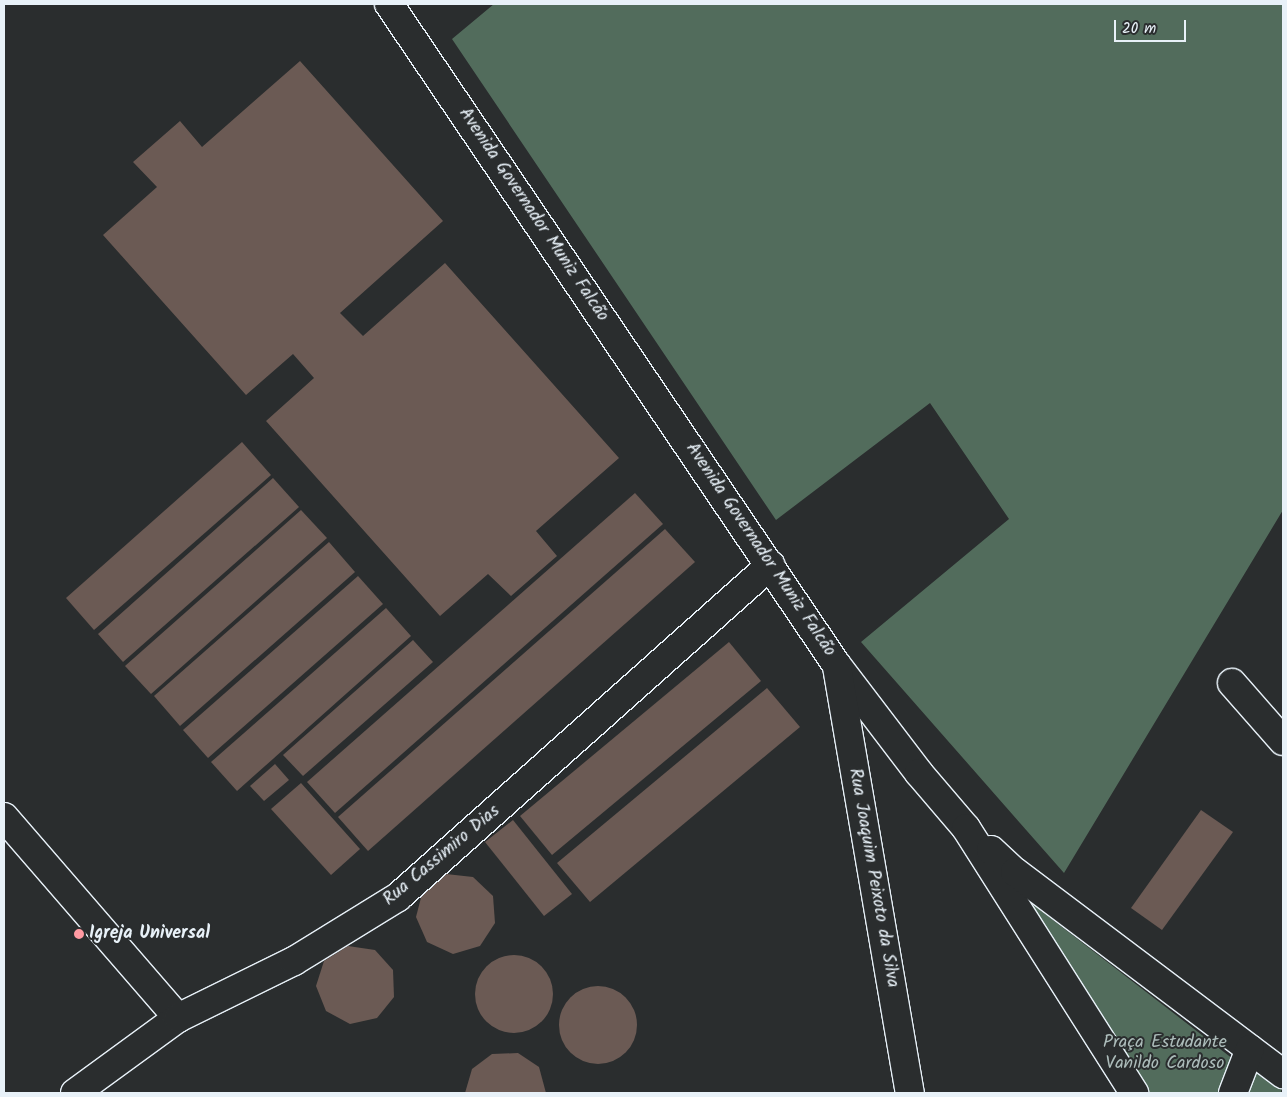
<!DOCTYPE html>
<meta charset="utf-8">
<style>
body{margin:0}
#map{position:relative;width:1287px;height:1097px;overflow:hidden;background:#2a2d2e;font-family:Kalam,sans-serif}
div>[style]{position:absolute}
.green>*{inset:0;background:#526c5c}
.building>*{inset:0;background:#6b5a54}
.round{border-radius:50%}
.roads{filter:drop-shadow(1px 0 #e8f1f8) drop-shadow(-1px 0 #e8f1f8) drop-shadow(0 1px #e8f1f8) drop-shadow(0 -1px #e8f1f8)}
.minor>*{height:28px;margin:-14px;padding:0 14px;transform-origin:14px;border-radius:14px;background:#2a2d2e}
.dots>*{width:14px;height:14px;translate:-50% -50%;box-sizing:border-box;border:2px solid #2a2d2e;border-radius:50%}
span{translate:-50% -50%;white-space:nowrap;text-align:center;line-height:1.15;-webkit-text-stroke:4px #2a2d2e;paint-order:stroke}
.street-label{font-size:18px;color:#e8f1f8}
.poi-label{font-size:18px;color:#e8f1f8;font-weight:700}
.left{translate:0 -50%;text-align:left}
.park-label{font-size:18px;color:#acbcba}
.frame{position:absolute;inset:0;border:5px solid #e8f1f8;pointer-events:none}
.scale{position:absolute;left:1114px;top:20px;width:72px;height:22px;box-sizing:border-box;border:2px solid #e8f1f8;border-top:0;padding-left:6px;font-size:15px;line-height:18px;white-space:nowrap;color:#e8f1f8;-webkit-text-stroke:4px #2a2d2e;paint-order:stroke}
</style>
<div id="map">
<div class="green">
<div style="clip-path:polygon(494px 4px,1283px 4px,1283px 510px,1064px 873px,861px 642px,1009px 519px,930px 403px,776px 520px,452px 39px)"></div>
<div style="clip-path:polygon(1027px 900px,1233px 1059px,1218px 1093px,1143px 1093px)"></div>
<div style="clip-path:polygon(1250px 1049px,1283px 1074px,1281px 1093px,1233px 1093px)"></div>
</div>
<div class="building">
<div style="clip-path:polygon(300px 61px,443px 221px,340px 313px,363px 336px,445px 263px,619px 458px,536px 531px,557px 556px,511px 596px,488px 574px,440px 616px,266px 421px,314px 378px,293px 354px,246px 395px,103px 235px,157px 187px,133px 162px,180px 121px,202px 147px)"></div>
<div style="clip-path:polygon(242px 442px,271px 475px,94px 630px,66px 598px)"></div>
<div style="clip-path:polygon(273px 478px,299px 507px,123px 662px,98px 634px)"></div>
<div style="clip-path:polygon(635px 493px,663px 524px,335px 813px,307px 782px)"></div>
<div style="clip-path:polygon(301px 510px,327px 538px,151px 694px,125px 666px)"></div>
<div style="clip-path:polygon(665px 529px,695px 562px,368px 851px,338px 817px)"></div>
<div style="clip-path:polygon(329px 542px,355px 572px,180px 726px,154px 696px)"></div>
<div style="clip-path:polygon(358px 576px,383px 604px,208px 758px,183px 730px)"></div>
<div style="clip-path:polygon(386px 608px,411px 636px,237px 791px,211px 762px)"></div>
<div style="clip-path:polygon(413px 640px,433px 662px,303px 776px,283px 755px)"></div>
<div style="clip-path:polygon(729px 642px,761px 681px,552px 855px,520px 816px)"></div>
<div style="clip-path:polygon(767px 688px,800px 727px,590px 902px,557px 863px)"></div>
<div style="clip-path:polygon(275px 764px,289px 780px,264px 801px,250px 786px)"></div>
<div style="clip-path:polygon(301px 783px,360px 849px,331px 875px,271px 809px)"></div>
<div style="clip-path:polygon(1201px 810px,1233px 832px,1162px 930px,1131px 908px)"></div>
<div style="clip-path:polygon(513px 820px,572px 894px,544px 916px,485px 842px)"></div>
<div style="clip-path:polygon(446px 874px,473px 877px,493px 896px,495px 923px,480px 946px,453px 954px,427px 942px,416px 917px,423px 890px)"></div>
<div style="clip-path:polygon(348px 946px,375px 950px,393px 970px,394px 997px,377px 1018px,350px 1024px,326px 1011px,316px 986px,324px 961px)"></div>
<div class="round" style="left:475px;top:955px;width:78px;height:78px"></div>
<div class="round" style="left:559px;top:986px;width:78px;height:78px"></div>
<div style="clip-path:polygon(518px 1053px,539px 1067px,546px 1093px,465px 1093px,472px 1069px,492px 1054px)"></div>
</div>
<div class="roads">
<div class="minor">
<div style="left:389px;top:4px;width:797px;rotate:55.89deg"></div>
<div style="left:836px;top:664px;width:137px;rotate:52.7deg"></div>
<div style="left:919px;top:773px;width:72px;rotate:49.5deg"></div>
<div style="left:966px;top:828px;width:314px;rotate:57.6deg"></div>
<div style="left:837px;top:667px;width:432px;rotate:80.3deg"></div>
<div style="left:1232px;top:683px;width:77px;rotate:48.7deg"></div>
<div style="left:4px;top:817px;width:266px;rotate:49.1deg"></div>
<div style="left:991px;top:850px;width:33px;rotate:43deg"></div>
<div style="left:1015px;top:872px;width:336px;rotate:37deg"></div>
<div style="left:75px;top:1093px;width:127px;rotate:-36.1deg"></div>
<div style="left:178px;top:1018px;width:129px;rotate:-26.2deg"></div>
<div style="left:294px;top:961px;width:122px;rotate:-31.6deg"></div>
<div style="left:398px;top:897px;width:499px;rotate:-41.7deg"></div>
<div style="left:1233px;top:1093px;width:47px;rotate:-68.9deg"></div>
</div>
</div>
<div class="dots">
<div style="left:79px;top:934px;background:#ff9aa2"></div>
</div>
<div class="street-label">
<span style="left:533px;top:215px;rotate:56deg">Avenida Governador Muniz Falcão</span>
<span style="left:760px;top:550px;rotate:56deg">Avenida Governador Muniz Falcão</span>
<span style="left:442px;top:856px;rotate:-40deg">Rua Cassimiro Dias</span>
<span style="left:873px;top:878px;rotate:80deg">Rua Joaquim Peixoto da Silva</span>
</div>
<div class="poi-label">
<span class="left" style="left:89px;top:934px">Igreja Universal</span>
</div>
<div class="park-label">
<span style="left:1165px;top:1054px">Praça Estudante<br>Vanildo Cardoso</span>
</div>
<div class="frame"></div>
<div class="scale">20 m</div>
</div>
